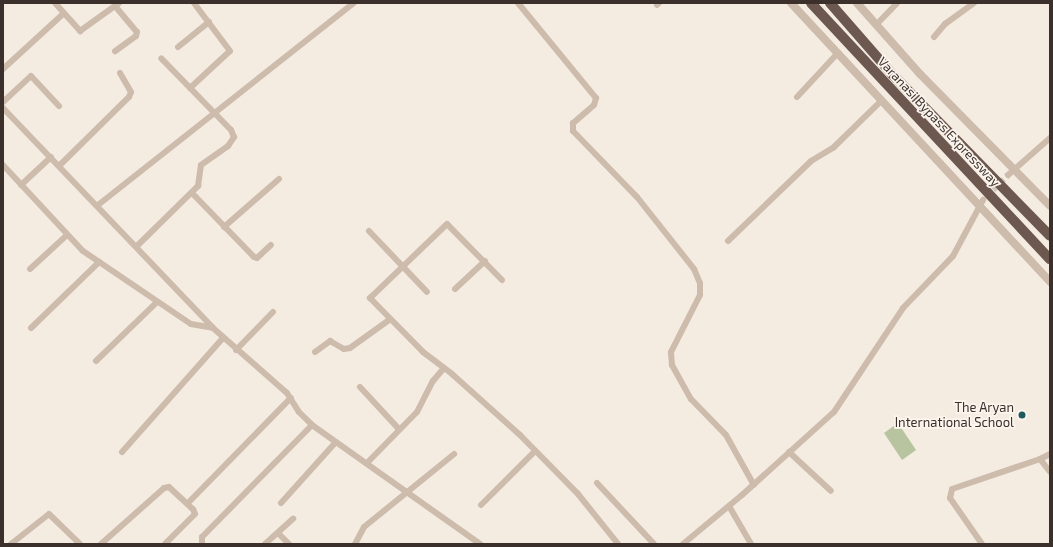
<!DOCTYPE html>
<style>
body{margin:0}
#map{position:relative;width:1053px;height:547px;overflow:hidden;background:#f4ebe1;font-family:"Exo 2",sans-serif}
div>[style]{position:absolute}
.green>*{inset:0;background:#b8c4a0}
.minor-tunnel>*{height:6px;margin-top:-3px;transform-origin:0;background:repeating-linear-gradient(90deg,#cfc6bd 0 6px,transparent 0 9px)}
.minor>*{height:6px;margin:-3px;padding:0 3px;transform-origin:3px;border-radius:3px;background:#cdbbac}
.tertiary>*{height:8px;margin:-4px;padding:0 4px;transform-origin:4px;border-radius:4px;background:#cdbbac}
.trunk>*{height:10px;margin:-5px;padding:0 5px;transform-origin:5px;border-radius:5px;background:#6c584f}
.dots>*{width:11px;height:11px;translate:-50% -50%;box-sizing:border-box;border:2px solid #fbf5ee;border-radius:50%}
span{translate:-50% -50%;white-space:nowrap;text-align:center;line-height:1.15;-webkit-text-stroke:3.5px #fbf5ee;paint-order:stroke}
.street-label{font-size:13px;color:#3b302b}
.poi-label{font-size:13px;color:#3b302b}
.right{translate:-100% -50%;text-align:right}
.frame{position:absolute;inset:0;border:4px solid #3b302b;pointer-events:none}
</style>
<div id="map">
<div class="green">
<div style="clip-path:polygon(898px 423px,916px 450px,902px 460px,884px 433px)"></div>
</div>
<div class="minor-tunnel">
<div style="left:987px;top:196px;width:30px;rotate:-45deg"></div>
</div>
<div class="minor">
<div style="left:55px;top:3px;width:38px;rotate:48deg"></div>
<div style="left:80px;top:31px;width:48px;rotate:-35.7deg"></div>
<div style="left:518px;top:3px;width:123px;rotate:50.6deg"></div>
<div style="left:596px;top:98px;width:7px;rotate:106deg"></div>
<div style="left:594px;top:105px;width:28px;rotate:139deg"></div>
<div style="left:573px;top:123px;width:8px;rotate:90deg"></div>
<div style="left:573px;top:131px;width:92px;rotate:45.9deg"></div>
<div style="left:637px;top:197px;width:92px;rotate:51.6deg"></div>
<div style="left:694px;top:269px;width:15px;rotate:67deg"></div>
<div style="left:700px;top:283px;width:12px;rotate:90deg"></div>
<div style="left:700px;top:295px;width:64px;rotate:117deg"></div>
<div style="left:671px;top:352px;width:13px;rotate:86deg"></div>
<div style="left:672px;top:365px;width:39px;rotate:61deg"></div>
<div style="left:691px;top:399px;width:50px;rotate:45.8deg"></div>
<div style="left:726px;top:435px;width:57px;rotate:60.8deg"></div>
<div style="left:657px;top:5px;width:3px;rotate:-45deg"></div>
<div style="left:115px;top:6px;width:34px;rotate:50deg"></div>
<div style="left:137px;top:32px;width:4px;rotate:104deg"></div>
<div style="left:136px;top:36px;width:26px;rotate:144deg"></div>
<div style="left:876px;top:25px;width:30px;rotate:-46deg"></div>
<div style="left:934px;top:37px;width:17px;rotate:-50deg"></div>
<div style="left:945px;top:24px;width:36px;rotate:-36deg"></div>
<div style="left:178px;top:47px;width:40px;rotate:-39deg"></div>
<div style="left:3px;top:69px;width:81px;rotate:-42.5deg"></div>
<div style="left:190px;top:88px;width:54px;rotate:-42.8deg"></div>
<div style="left:230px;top:51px;width:60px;rotate:-126.9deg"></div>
<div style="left:797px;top:97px;width:59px;rotate:-47.1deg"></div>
<div style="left:3px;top:102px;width:38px;rotate:-43deg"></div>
<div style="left:31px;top:76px;width:41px;rotate:47deg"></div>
<div style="left:3px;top:108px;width:304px;rotate:46.3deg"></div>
<div style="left:213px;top:328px;width:98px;rotate:41.3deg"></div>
<div style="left:287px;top:393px;width:22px;rotate:58deg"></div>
<div style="left:299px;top:412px;width:18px;rotate:45deg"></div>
<div style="left:312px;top:425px;width:206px;rotate:35.3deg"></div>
<div style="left:3px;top:165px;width:117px;rotate:47.1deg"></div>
<div style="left:83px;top:251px;width:130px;rotate:34.1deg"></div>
<div style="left:191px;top:324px;width:22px;rotate:10deg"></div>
<div style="left:59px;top:166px;width:98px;rotate:-44.6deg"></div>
<div style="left:129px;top:97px;width:5px;rotate:-68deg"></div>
<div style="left:131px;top:92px;width:22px;rotate:-120deg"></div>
<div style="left:1008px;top:175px;width:56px;rotate:-41.4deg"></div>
<div style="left:21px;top:185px;width:41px;rotate:-43deg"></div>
<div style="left:192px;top:193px;width:89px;rotate:45.9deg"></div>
<div style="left:254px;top:257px;width:3px;rotate:18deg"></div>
<div style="left:257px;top:258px;width:19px;rotate:-43deg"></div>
<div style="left:98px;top:205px;width:326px;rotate:-38.3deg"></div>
<div style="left:224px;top:227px;width:73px;rotate:-41.1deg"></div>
<div style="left:369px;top:231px;width:84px;rotate:46.4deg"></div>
<div style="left:728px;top:241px;width:115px;rotate:-43.9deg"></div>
<div style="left:811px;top:161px;width:27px;rotate:-31deg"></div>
<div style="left:834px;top:147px;width:66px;rotate:-44.4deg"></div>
<div style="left:137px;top:246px;width:86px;rotate:-44.5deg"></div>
<div style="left:198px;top:186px;width:21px;rotate:-82deg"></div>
<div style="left:201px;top:165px;width:33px;rotate:-35deg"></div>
<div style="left:228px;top:146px;width:11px;rotate:-56deg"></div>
<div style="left:234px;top:137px;width:8px;rotate:-113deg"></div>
<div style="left:231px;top:130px;width:100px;rotate:-134.2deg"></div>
<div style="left:30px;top:269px;width:50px;rotate:-42.6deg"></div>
<div style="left:502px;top:280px;width:78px;rotate:-134.5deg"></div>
<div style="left:447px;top:224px;width:107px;rotate:136.1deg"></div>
<div style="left:370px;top:298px;width:76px;rotate:45.5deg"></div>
<div style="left:423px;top:352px;width:36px;rotate:37deg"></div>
<div style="left:452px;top:374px;width:91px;rotate:41.9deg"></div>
<div style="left:520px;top:435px;width:83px;rotate:45.5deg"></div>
<div style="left:578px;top:494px;width:64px;rotate:51.3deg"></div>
<div style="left:455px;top:289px;width:41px;rotate:-43deg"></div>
<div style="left:31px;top:328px;width:95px;rotate:-44.1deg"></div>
<div style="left:236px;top:350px;width:53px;rotate:-45.8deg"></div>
<div style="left:315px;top:352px;width:19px;rotate:-36deg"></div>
<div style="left:330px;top:341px;width:16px;rotate:30deg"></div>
<div style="left:344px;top:349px;width:6px;rotate:-9deg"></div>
<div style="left:350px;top:348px;width:48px;rotate:-35.7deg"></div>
<div style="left:96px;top:361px;width:85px;rotate:-44deg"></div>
<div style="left:360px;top:387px;width:56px;rotate:47.2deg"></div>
<div style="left:122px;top:452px;width:152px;rotate:-48.5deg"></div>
<div style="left:789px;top:452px;width:57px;rotate:42.9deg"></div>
<div style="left:1050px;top:454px;width:11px;rotate:153deg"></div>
<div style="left:1040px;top:459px;width:16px;rotate:52deg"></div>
<div style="left:367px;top:463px;width:71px;rotate:-45.6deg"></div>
<div style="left:417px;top:412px;width:35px;rotate:-63deg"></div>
<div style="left:433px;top:381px;width:17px;rotate:-50deg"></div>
<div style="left:597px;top:483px;width:83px;rotate:46.9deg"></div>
<div style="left:188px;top:503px;width:147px;rotate:-45.6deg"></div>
<div style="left:281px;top:503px;width:82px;rotate:-48deg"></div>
<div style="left:481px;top:505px;width:76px;rotate:-45deg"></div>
<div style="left:729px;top:506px;width:44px;rotate:59.9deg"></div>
<div style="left:278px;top:533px;width:16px;rotate:45deg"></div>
<div style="left:11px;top:544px;width:48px;rotate:-38.3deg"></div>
<div style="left:49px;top:514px;width:43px;rotate:44.1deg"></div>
<div style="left:101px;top:544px;width:84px;rotate:-41.6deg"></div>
<div style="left:164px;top:488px;width:5px;rotate:-11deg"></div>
<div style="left:169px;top:487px;width:33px;rotate:43deg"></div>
<div style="left:193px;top:509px;width:5px;rotate:68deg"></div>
<div style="left:195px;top:514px;width:42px;rotate:135deg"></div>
<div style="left:202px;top:544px;width:7px;rotate:-90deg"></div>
<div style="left:202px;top:537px;width:157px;rotate:-45.5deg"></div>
<div style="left:265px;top:544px;width:38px;rotate:-42deg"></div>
<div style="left:355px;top:544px;width:19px;rotate:-62deg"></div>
<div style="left:364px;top:527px;width:116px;rotate:-39deg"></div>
<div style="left:683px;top:544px;width:77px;rotate:-39.7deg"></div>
<div style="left:742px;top:495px;width:124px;rotate:-42.1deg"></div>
<div style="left:834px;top:412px;width:125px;rotate:-56.4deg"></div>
<div style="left:903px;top:308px;width:72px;rotate:-46.1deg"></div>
<div style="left:953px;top:256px;width:64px;rotate:-61.8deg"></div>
<div style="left:982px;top:544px;width:56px;rotate:-124.8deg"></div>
<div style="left:950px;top:498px;width:9px;rotate:-77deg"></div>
<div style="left:952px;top:489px;width:93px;rotate:-18.8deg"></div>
</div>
<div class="tertiary">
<div style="left:791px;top:3px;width:381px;rotate:47.1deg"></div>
<div style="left:857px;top:3px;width:95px;rotate:48.4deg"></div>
<div style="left:920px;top:74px;width:185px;rotate:45.4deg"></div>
</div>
<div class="trunk">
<div style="left:811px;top:3px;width:350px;rotate:47deg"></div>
<div style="left:830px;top:3px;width:94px;rotate:48.9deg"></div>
<div style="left:892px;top:74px;width:226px;rotate:45.7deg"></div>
</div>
<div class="dots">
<div style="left:1022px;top:415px;background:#1f5a5e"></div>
</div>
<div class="street-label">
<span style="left:939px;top:122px;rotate:47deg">Varanasi Bypass Expressway</span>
</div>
<div class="poi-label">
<span class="right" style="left:1014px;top:415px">The Aryan<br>International School</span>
</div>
<div class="frame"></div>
</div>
